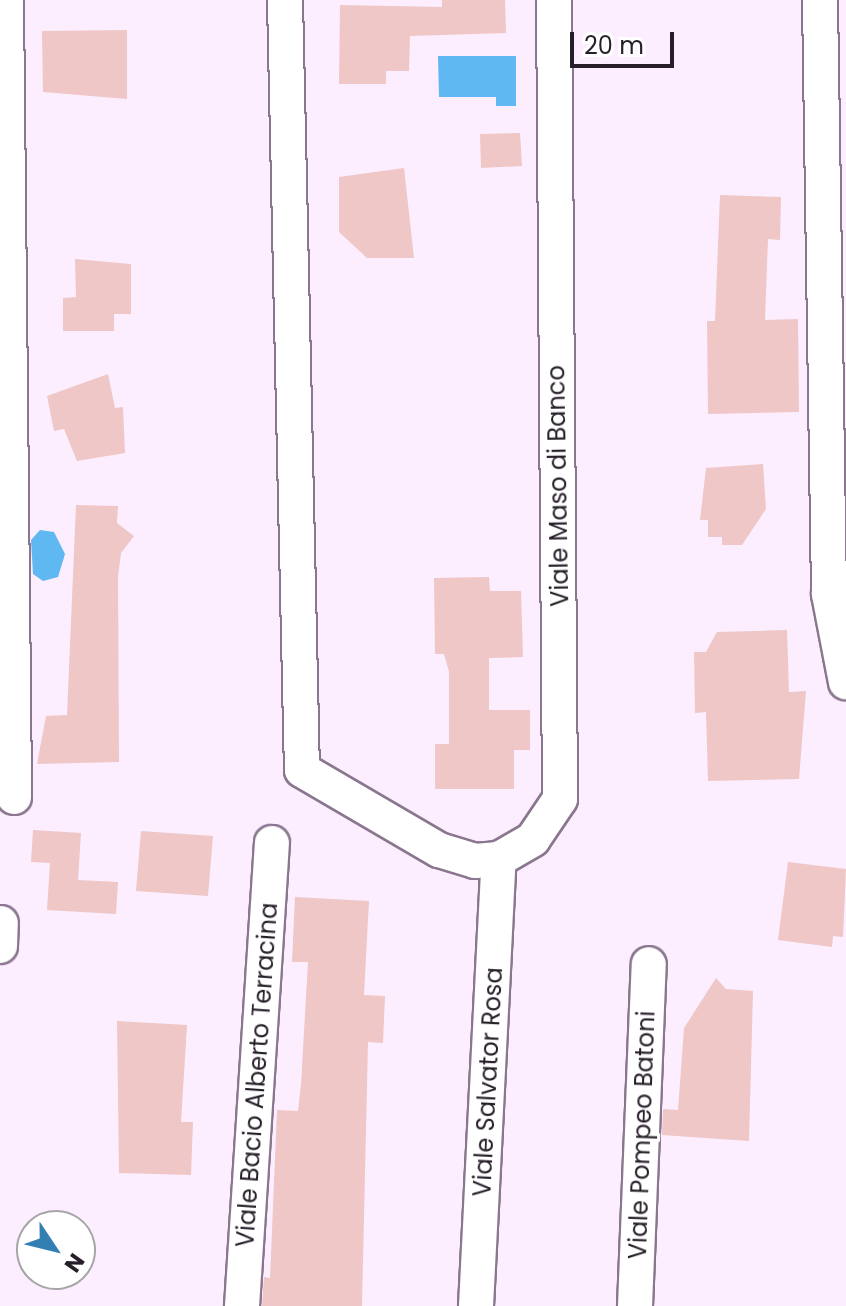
<!DOCTYPE html>
<style>
body{margin:0}
#map{position:relative;width:846px;height:1306px;overflow:hidden;background:#fceeff;font-family:Poppins,sans-serif}
div>[style]{position:absolute}
.water>*{inset:0;background:#5fb8f2}
.building>*{inset:0;background:#eec7c6}
.roads{filter:drop-shadow(2px 0 #8b768f) drop-shadow(-2px 0 #8b768f) drop-shadow(0 2px #8b768f) drop-shadow(0 -2px #8b768f)}
.minor>*{height:34px;margin:-17px;padding:0 17px;transform-origin:17px;border-radius:17px;background:#fff}
span{translate:-50% -50%;white-space:nowrap;text-align:center;line-height:1.15;-webkit-text-stroke:6px #fff;paint-order:stroke}
.street-label{font-size:24px;color:#261e28}
.north{position:absolute;left:16px;top:1210px;width:80px;height:80px;box-sizing:border-box;background:#fff;border:2px solid #a8a5a9;border-radius:50%;rotate:125deg;font-size:22px;font-weight:700;line-height:32px;text-align:center;color:#261e28}
.north::after{content:'';display:block;margin:auto;width:28px;height:36px;background:#327fb2;clip-path:polygon(50% 0,100% 100%,50% 72%,0 100%)}
.scale{position:absolute;left:570px;top:32px;width:104px;height:36px;box-sizing:border-box;border:4px solid #261e28;border-top:0;padding-left:10px;font-size:24px;line-height:28px;white-space:nowrap;color:#261e28;-webkit-text-stroke:6px #fff;paint-order:stroke}
</style>
<div id="map">
<div class="water">
<div style="clip-path:polygon(438px 56px,516px 56px,516px 106px,496px 106px,496px 97px,439px 97px)"></div>
<div style="clip-path:polygon(40px 530px,54px 532px,65px 554px,58px 577px,43px 581px,33px 574px,31px 540px)"></div>
</div>
<div class="building">
<div style="clip-path:polygon(442px 0,505px 0,506px 33px,410px 36px,409px 71px,386px 71px,386px 84px,339px 84px,340px 5px,442px 7px)"></div>
<div style="clip-path:polygon(127px 30px,127px 99px,43px 92px,42px 31px)"></div>
<div style="clip-path:polygon(520px 133px,522px 166px,481px 168px,480px 134px)"></div>
<div style="clip-path:polygon(404px 168px,414px 258px,367px 258px,339px 232px,339px 177px)"></div>
<div style="clip-path:polygon(720px 195px,781px 197px,780px 240px,768px 239px,765px 320px,798px 319px,799px 412px,708px 414px,707px 321px,715px 321px)"></div>
<div style="clip-path:polygon(75px 259px,131px 264px,131px 314px,114px 314px,114px 331px,63px 331px,63px 298px,76px 297px)"></div>
<div style="clip-path:polygon(108px 374px,115px 408px,123px 407px,125px 453px,77px 461px,64px 429px,54px 431px,47px 396px)"></div>
<div style="clip-path:polygon(763px 464px,766px 509px,742px 545px,722px 545px,722px 537px,708px 537px,708px 520px,700px 520px,706px 468px)"></div>
<div style="clip-path:polygon(76px 505px,118px 506px,117px 523px,134px 536px,121px 553px,118px 577px,119px 762px,37px 764px,46px 716px,67px 715px)"></div>
<div style="clip-path:polygon(489px 577px,490px 591px,521px 591px,523px 657px,489px 658px,489px 710px,530px 710px,530px 750px,514px 750px,514px 789px,435px 789px,435px 744px,449px 744px,449px 672px,444px 654px,435px 654px,434px 578px)"></div>
<div style="clip-path:polygon(787px 630px,789px 692px,806px 691px,799px 779px,708px 781px,706px 712px,695px 713px,694px 652px,706px 652px,717px 632px)"></div>
<div style="clip-path:polygon(33px 830px,81px 833px,78px 880px,118px 882px,116px 914px,47px 910px,50px 863px,31px 862px)"></div>
<div style="clip-path:polygon(141px 831px,213px 836px,208px 896px,136px 891px)"></div>
<div style="clip-path:polygon(788px 862px,846px 869px,843px 937px,833px 936px,832px 947px,778px 940px)"></div>
<div style="clip-path:polygon(295px 897px,369px 901px,364px 995px,385px 996px,383px 1043px,368px 1042px,362px 1306px,262px 1306px,264px 1277px,270px 1278px,277px 1110px,298px 1111px,301px 1084px,308px 962px,292px 962px)"></div>
<div style="clip-path:polygon(716px 978px,726px 989px,753px 991px,749px 1141px,662px 1135px,663px 1109px,678px 1110px,684px 1028px)"></div>
<div style="clip-path:polygon(117px 1021px,187px 1025px,181px 1122px,193px 1122px,191px 1175px,119px 1173px)"></div>
</div>
<div class="roads">
<div class="minor">
<div style="left:6px;top:0;width:797px;rotate:89.42deg"></div>
<div style="left:285px;top:0;width:770px;rotate:88.74deg"></div>
<div style="left:302px;top:770px;width:159px;rotate:30.3deg"></div>
<div style="left:439px;top:850px;width:38px;rotate:17deg"></div>
<div style="left:475px;top:861px;width:24px;rotate:-5deg"></div>
<div style="left:499px;top:859px;width:39px;rotate:-30deg"></div>
<div style="left:533px;top:839px;width:48px;rotate:-56deg"></div>
<div style="left:560px;top:799px;width:799px;rotate:-90.43deg"></div>
<div style="left:820px;top:0;width:594px;rotate:89.13deg"></div>
<div style="left:829px;top:594px;width:90px;rotate:79.1deg"></div>
<div style="left:0;top:946px;width:23px;rotate:-88deg"></div>
<div style="left:242px;top:1306px;width:464px;rotate:-86.3deg"></div>
<div style="left:476px;top:1306px;width:448px;rotate:-87.1deg"></div>
<div style="left:635px;top:1306px;width:342px;rotate:-87.7deg"></div>
</div>
</div>
<div class="street-label">
<span style="left:558px;top:486px;rotate:-91deg">Viale Maso di Banco</span>
<span style="left:257px;top:1075px;rotate:-86deg">Viale Bacio Alberto Terracina</span>
<span style="left:488px;top:1082px;rotate:-87deg">Viale Salvator Rosa</span>
<span style="left:642px;top:1135px;rotate:-88deg">Viale Pompeo Batoni</span>
</div>
<div class="north">N</div>
<div class="scale">20 m</div>
</div>
